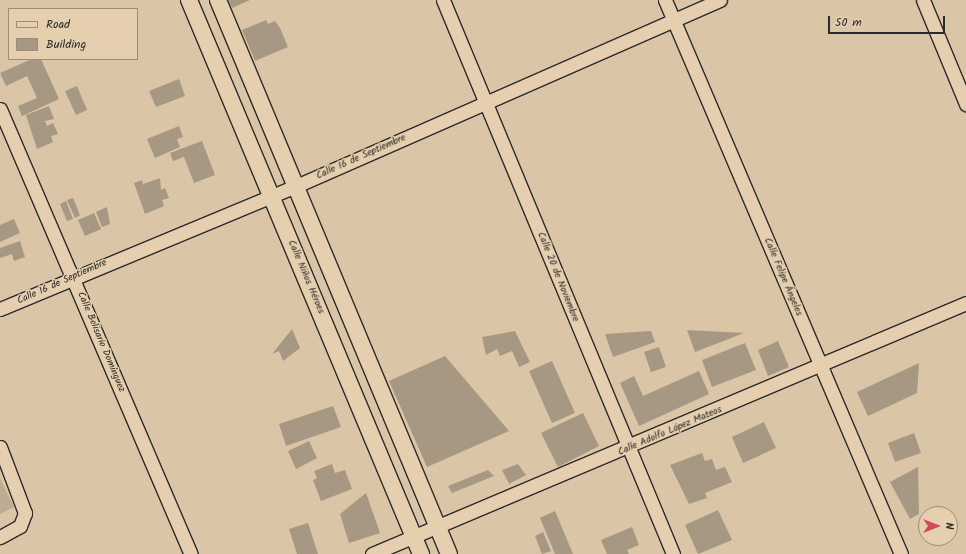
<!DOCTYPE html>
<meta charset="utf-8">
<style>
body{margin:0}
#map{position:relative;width:966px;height:554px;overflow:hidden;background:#dac5a6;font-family:Kalam,sans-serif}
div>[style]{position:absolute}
.green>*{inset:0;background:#bdab92}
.building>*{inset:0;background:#a69882}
.roads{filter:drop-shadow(1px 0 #2b2b2b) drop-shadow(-1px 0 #2b2b2b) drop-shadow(0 1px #2b2b2b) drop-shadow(0 -1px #2b2b2b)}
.minor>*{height:13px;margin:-6.5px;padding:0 6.5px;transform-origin:6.5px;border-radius:6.5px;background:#e5cfae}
.tertiary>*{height:16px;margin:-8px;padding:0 8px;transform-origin:8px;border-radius:8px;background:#e5cfae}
span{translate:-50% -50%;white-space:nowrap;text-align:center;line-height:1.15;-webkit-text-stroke:3px #e5cfae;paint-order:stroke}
.street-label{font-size:10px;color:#2b2b2b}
.legend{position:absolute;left:8px;top:8px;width:130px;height:52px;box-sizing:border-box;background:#e5cfae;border:1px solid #9b8d7a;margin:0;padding:5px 7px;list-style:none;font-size:12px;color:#2b2b2b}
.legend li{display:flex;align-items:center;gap:8px;height:20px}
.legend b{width:20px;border:1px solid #9b8d7a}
.north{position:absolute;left:918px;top:506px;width:40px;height:40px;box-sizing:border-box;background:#e5cfae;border:1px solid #9b8d7a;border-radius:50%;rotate:90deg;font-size:11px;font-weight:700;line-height:16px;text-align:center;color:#2b2b2b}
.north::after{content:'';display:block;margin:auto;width:14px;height:18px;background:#d1495b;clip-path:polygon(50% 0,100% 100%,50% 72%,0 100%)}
.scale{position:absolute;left:828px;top:16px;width:117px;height:18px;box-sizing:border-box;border:2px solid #2b2b2b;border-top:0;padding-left:5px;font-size:12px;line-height:14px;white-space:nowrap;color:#2b2b2b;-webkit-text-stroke:3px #e5cfae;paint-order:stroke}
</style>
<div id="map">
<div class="green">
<div style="clip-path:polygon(0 478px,14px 507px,0 514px)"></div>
</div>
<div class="building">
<div style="clip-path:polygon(228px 0,250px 0,232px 8px)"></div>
<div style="clip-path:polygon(266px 20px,268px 24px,275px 21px,280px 28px,288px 47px,255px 61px,242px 30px)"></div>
<div style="clip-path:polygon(32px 59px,41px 59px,59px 99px,22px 116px,18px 106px,37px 98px,27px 76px,6px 86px,0 73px)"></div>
<div style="clip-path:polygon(179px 79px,185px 96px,156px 107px,149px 91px)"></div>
<div style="clip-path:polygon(77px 86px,87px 110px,76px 115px,65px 91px)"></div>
<div style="clip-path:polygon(49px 106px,54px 119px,45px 121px,47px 126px,53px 123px,58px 134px,51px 136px,53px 142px,37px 149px,26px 115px)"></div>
<div style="clip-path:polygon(179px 126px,183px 137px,177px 139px,180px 147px,155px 158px,147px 139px)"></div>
<div style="clip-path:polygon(202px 141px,215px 175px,194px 183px,184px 157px,173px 161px,170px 153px)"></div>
<div style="clip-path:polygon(160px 178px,161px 190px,165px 188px,169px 198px,162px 200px,164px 206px,145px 214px,134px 183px,142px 180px,143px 184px)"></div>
<div style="clip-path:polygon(73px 198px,80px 215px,75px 218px,67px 200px)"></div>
<div style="clip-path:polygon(66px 201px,73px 219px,67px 221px,60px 204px)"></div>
<div style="clip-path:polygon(107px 207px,110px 224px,102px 227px,96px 212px)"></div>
<div style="clip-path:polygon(94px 213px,101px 229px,85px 236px,78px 220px)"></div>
<div style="clip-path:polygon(14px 219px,20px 233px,0 242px,0 225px)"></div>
<div style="clip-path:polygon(20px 241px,25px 257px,14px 261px,12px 254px,0 258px,0 248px)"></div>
<div style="clip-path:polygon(292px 329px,300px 348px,283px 361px,279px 351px,272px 354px)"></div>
<div style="clip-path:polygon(687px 330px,744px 333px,695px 352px)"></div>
<div style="clip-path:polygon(515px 331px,530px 362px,519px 367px,512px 351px,500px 356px,497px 349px,486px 355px,482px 337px)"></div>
<div style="clip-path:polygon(651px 331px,655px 342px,613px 357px,605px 334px)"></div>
<div style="clip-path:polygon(778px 341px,789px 367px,768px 376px,758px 350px)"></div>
<div style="clip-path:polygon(745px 343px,756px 370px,712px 387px,702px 360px)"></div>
<div style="clip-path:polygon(659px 347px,666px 367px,651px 372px,644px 352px)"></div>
<div style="clip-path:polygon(445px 356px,509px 431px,427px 467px,389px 381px)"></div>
<div style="clip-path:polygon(552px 361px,575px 413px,552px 423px,529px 371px)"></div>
<div style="clip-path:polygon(919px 363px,917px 393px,868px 416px,857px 392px)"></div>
<div style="clip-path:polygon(699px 371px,709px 394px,639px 426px,620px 383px,634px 376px,643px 396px)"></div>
<div style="clip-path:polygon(333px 406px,341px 427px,286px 446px,279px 424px)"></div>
<div style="clip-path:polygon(583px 413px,599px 446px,558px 467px,541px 433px)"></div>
<div style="clip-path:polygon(764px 422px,776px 448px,743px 463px,732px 437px)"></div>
<div style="clip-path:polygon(914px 433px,921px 453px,895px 462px,888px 443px)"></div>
<div style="clip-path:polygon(309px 441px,317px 458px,296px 469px,288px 451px)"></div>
<div style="clip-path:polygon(702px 453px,705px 461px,712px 459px,716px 470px,725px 467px,732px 482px,705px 493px,707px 498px,689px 504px,670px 465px)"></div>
<div style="clip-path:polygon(332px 464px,335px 473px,345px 470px,352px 489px,321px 501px,313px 480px,317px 478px,314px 471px)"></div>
<div style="clip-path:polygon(518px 464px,526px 475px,509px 484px,502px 470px)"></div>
<div style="clip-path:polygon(918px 467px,919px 514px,910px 519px,890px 482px)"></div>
<div style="clip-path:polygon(488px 470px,494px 476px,452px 493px,448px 486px)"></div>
<div style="clip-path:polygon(366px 493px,380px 533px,349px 543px,340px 514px)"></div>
<div style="clip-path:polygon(718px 510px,732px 540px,698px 554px,685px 525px)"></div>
<div style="clip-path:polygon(555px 511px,573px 554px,555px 554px,540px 518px)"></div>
<div style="clip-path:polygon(308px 523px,318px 554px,297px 554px,289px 529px)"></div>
<div style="clip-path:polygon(632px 527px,639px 545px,627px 550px,629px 554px,607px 554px,601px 540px)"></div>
<div style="clip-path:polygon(543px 532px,551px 551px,542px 554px,535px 536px)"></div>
</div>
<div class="roads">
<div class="minor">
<div style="left:443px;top:0;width:600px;rotate:67.45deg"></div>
<div style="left:665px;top:0;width:602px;rotate:66.93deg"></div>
<div style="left:923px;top:0;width:113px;rotate:67.5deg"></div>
<div style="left:0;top:109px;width:484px;rotate:66.8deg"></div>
<div style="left:0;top:309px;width:321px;rotate:-22.6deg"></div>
<div style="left:296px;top:186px;width:463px;rotate:-23.7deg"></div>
<div style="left:0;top:447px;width:71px;rotate:69.3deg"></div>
<div style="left:25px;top:513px;width:14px;rotate:111deg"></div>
<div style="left:20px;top:526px;width:23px;rotate:151deg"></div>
<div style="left:372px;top:554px;width:645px;rotate:-22.91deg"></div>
</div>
<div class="tertiary">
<div style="left:189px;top:0;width:601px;rotate:67.28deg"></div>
<div style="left:218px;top:0;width:600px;rotate:67.37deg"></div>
</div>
</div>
<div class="street-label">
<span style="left:361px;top:157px;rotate:-24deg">Calle 16 de Septiembre</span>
<span style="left:306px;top:277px;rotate:67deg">Calle Niños Héroes</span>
<span style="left:558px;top:277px;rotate:68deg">Calle 20 de Noviembre</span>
<span style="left:783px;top:277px;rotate:67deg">Calle Felipe Ángeles</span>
<span style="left:62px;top:282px;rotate:-24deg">Calle 16 de Septiembre</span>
<span style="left:101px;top:342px;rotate:67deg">Calle Belisario Domínguez</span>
<span style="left:670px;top:431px;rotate:-23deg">Calle Adolfo López Mateos</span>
</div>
<ul class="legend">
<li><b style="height:5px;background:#e5cfae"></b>Road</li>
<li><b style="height:11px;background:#a69882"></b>Building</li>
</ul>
<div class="north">N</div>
<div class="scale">50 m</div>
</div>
